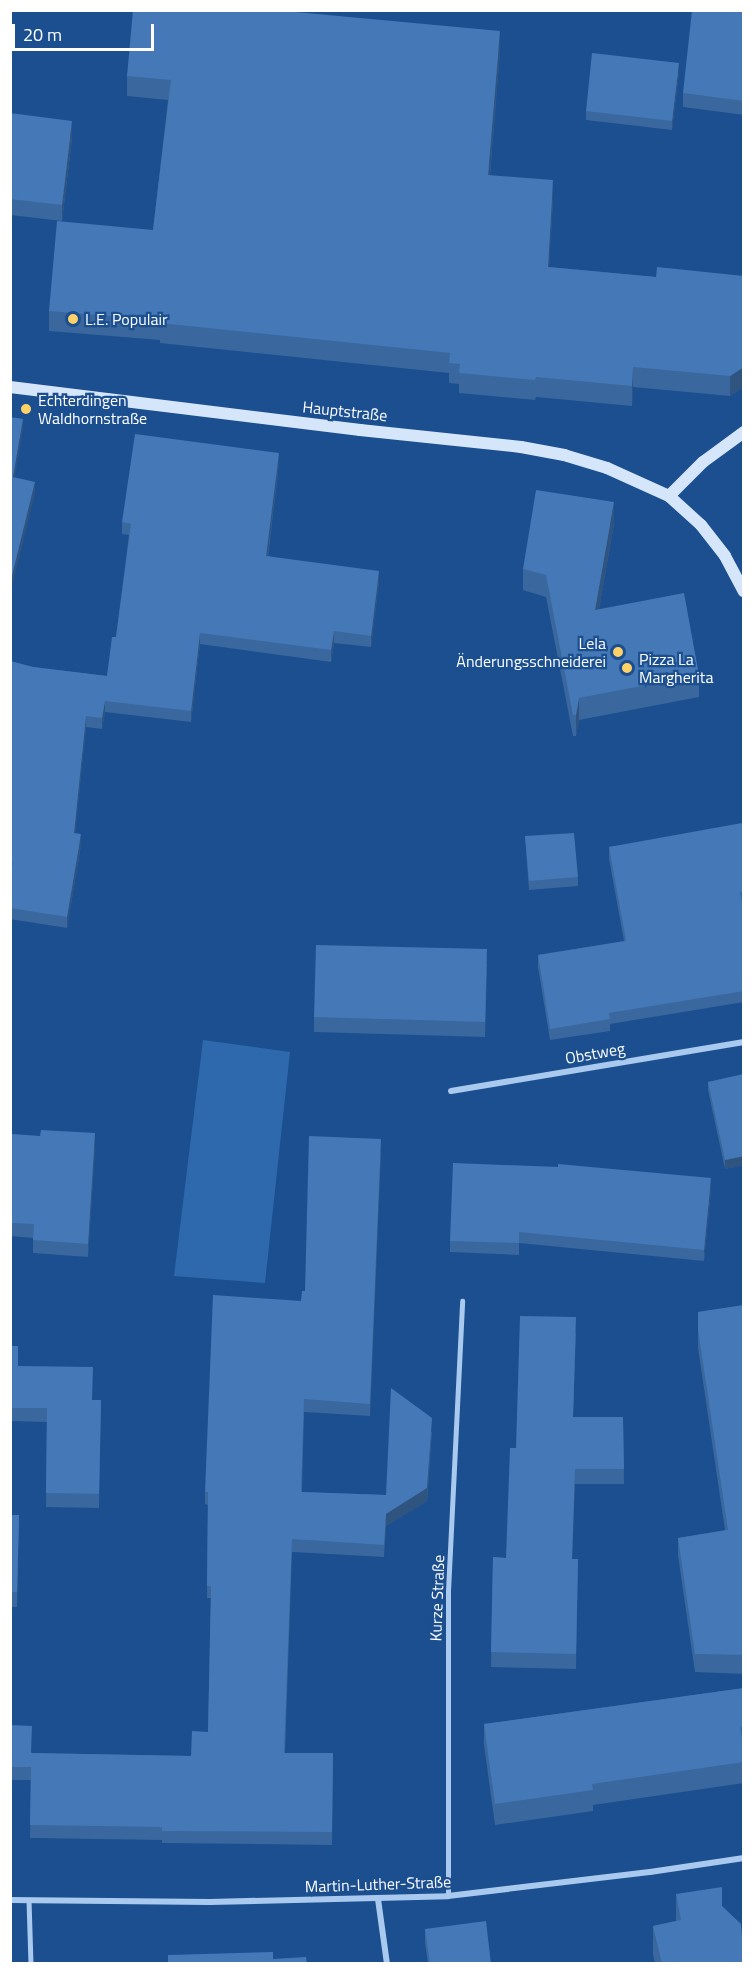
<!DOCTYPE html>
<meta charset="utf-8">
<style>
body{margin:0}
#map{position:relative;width:754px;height:1974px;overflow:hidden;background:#1b4f8f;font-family:"Titillium Web",sans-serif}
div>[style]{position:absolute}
.green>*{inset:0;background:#2e69ad}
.lane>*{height:4.5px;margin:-2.25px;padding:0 2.25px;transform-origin:2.25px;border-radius:2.25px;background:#a9c9ee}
.street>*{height:6px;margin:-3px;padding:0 3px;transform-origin:3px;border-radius:3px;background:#a9c9ee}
.secondary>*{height:12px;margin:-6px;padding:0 6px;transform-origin:6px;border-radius:6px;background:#d6e6fa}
.wall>*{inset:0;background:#3a679d}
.shaded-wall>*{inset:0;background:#305480}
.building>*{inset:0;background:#4478b7}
.dots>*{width:16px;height:16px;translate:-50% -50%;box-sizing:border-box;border:3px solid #1b4f8f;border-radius:50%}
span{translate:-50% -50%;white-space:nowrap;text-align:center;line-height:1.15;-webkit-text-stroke:4.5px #1b4f8f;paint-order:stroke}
.poi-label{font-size:16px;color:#fff}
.left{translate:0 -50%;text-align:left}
.right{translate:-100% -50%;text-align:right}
.street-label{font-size:16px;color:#fff}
.frame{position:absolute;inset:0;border:12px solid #fff;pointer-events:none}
.scale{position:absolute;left:12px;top:24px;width:142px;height:27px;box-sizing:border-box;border:3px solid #fff;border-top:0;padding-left:8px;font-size:18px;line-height:21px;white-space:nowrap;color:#fff;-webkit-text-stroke:4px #1b4f8f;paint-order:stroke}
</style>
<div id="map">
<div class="green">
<div style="clip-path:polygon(203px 1040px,290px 1052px,265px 1283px,174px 1276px)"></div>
</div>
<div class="lane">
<div style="left:448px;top:1896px;width:305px;rotate:-90deg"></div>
<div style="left:448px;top:1591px;width:290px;rotate:-87.2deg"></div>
<div style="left:29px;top:1900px;width:64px;rotate:88.2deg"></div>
</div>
<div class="street">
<div style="left:451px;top:1091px;width:297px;rotate:-9.5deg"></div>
<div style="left:378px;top:1899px;width:66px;rotate:82.1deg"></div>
<div style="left:10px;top:1900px;width:200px;rotate:0.6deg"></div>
<div style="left:210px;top:1902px;width:238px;rotate:-1.4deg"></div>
<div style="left:448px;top:1896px;width:203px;rotate:-6.8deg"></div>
<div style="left:650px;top:1872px;width:95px;rotate:-8.5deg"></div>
</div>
<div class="secondary">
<div style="left:10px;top:387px;width:353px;rotate:7deg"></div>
<div style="left:360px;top:430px;width:162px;rotate:6deg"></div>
<div style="left:521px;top:447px;width:44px;rotate:10.5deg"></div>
<div style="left:564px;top:455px;width:45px;rotate:16.8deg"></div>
<div style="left:607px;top:468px;width:68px;rotate:24.3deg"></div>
<div style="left:669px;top:496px;width:43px;rotate:42.2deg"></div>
<div style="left:701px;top:525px;width:39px;rotate:52deg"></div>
<div style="left:725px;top:556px;width:40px;rotate:62deg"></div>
<div style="left:669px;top:496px;width:48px;rotate:-45deg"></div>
<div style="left:703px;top:462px;width:51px;rotate:-36.2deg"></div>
</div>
<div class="wall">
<div style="clip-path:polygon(744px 10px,744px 115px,683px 107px,683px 93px)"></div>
<div style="clip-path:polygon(500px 51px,490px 175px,553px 200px,549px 267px,656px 277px,744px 276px,744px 387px,730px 396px,633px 387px,632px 406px,536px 397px,535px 400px,459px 393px,459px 384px,449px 383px,449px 373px,160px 343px,160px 340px,49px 331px,49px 311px,153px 230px,168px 100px,127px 96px,127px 76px)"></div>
<div style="clip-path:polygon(679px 72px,672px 130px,586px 120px,586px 111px)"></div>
<div style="clip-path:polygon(10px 113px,72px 138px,62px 221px,10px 215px)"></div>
<div style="clip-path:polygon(279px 464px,268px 556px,379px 582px,371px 647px,334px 643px,331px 662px,200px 644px,191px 722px,105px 712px,102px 729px,86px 727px,75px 833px,81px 845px,67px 928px,10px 919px,10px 661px,33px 667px,107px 676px,116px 637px,129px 535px,122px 534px,122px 522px)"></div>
<div style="clip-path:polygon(614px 524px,599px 609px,699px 675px,699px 697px,579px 720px,576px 736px,573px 736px,546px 597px,523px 590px,523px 569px)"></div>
<div style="clip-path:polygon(744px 829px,744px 903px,742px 904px,744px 914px,744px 1002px,610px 1024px,610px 1031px,550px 1040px,538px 967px,538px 955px,624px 941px,609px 859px,609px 847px)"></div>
<div style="clip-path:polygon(525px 836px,578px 877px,578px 886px,529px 890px)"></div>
<div style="clip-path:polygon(487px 964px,485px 1037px,314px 1032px,314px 1017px)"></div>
<div style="clip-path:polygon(744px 1074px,744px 1165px,725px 1169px,708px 1090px,708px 1082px)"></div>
<div style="clip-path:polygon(95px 1147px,88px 1257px,33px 1253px,33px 1238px,10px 1236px,10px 1160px)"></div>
<div style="clip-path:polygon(381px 1152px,370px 1416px,304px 1412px,302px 1492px,386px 1495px,432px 1431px,427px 1501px,386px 1526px,384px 1557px,292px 1552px,285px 1753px,333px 1753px,332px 1845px,162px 1843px,162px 1840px,30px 1838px,31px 1780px,10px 1780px,10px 1725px,32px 1753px,191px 1756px,208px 1732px,211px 1598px,207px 1598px,208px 1505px,205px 1504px,205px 1492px,301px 1301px,305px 1291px)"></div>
<div style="clip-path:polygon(711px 1190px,704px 1261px,519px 1243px,519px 1255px,450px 1252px,450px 1241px)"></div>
<div style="clip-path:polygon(744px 1305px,744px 1674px,695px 1672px,678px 1556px,678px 1538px,725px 1530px,698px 1348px,698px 1312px)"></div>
<div style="clip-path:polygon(576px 1332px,573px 1417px,623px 1417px,624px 1484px,575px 1484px,572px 1559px,578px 1559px,576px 1669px,491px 1667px,493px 1557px,506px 1558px,516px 1448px)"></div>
<div style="clip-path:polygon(10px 1346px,18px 1366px,92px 1400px,101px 1400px,99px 1508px,46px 1507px,47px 1422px,10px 1421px)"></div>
<div style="clip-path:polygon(10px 1515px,19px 1515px,17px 1607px,10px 1607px)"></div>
<div style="clip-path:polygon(744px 1688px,744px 1783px,593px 1805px,593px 1811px,495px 1825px,484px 1745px,484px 1724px)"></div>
<div style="clip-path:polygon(676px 1894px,722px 1906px,744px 1964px,655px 1964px,653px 1954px,653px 1926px,676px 1921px)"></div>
<div style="clip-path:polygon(425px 1929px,491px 1964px,428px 1964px,425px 1943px)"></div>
</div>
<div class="shaded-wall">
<div style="clip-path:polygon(500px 31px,500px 51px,488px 195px,488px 175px)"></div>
<div style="clip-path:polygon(679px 63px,679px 72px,672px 130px,672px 121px)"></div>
<div style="clip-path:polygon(72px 121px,72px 138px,62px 221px,62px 205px)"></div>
<div style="clip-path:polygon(553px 180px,553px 200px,548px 287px,548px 267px)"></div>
<div style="clip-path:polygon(633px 367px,633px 387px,632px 406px,632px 386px)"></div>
<div style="clip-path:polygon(744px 367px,744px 387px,730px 396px,730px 376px)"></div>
<div style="clip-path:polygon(23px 419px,23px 430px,13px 488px,13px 477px)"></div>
<div style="clip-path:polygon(279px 453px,279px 464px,266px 567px,266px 556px)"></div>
<div style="clip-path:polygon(35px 482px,35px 493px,10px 595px,10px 584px)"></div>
<div style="clip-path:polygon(614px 502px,614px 524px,595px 632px,595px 610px)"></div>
<div style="clip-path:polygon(379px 571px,379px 582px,371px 647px,371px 636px)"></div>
<div style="clip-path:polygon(334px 631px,334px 643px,331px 662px,331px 650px)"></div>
<div style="clip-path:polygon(200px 633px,200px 644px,191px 722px,191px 711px)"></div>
<div style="clip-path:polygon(579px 698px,579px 720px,576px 736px,576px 715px)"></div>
<div style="clip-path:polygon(105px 701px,105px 712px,102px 729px,102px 718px)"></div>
<div style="clip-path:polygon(86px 716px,86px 727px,74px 844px,74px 833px)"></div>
<div style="clip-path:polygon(81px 834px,81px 845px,67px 928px,67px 917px)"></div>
<div style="clip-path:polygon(95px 1133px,95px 1147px,88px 1257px,88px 1244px)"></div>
<div style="clip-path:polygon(381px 1139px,381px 1152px,370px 1416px,370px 1404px)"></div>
<div style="clip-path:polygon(744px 1156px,744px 1165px,725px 1169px,725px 1160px)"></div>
<div style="clip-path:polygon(711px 1178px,711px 1190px,704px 1261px,704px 1250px)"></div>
<div style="clip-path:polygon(432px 1418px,427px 1501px,386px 1526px,384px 1557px,386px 1514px)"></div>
<div style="clip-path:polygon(575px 1469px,575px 1484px,572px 1575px,572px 1559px)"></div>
</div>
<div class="building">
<div style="clip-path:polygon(133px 10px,274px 10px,500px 31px,488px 175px,553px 180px,548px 267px,656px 277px,657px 267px,744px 276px,744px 367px,730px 376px,633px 367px,632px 386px,536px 377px,535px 380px,459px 373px,460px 364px,449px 363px,450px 353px,160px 323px,160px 320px,49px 311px,57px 221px,153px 230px,171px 80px,127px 76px)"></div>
<div style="clip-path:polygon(692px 10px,744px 10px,744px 101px,683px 93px)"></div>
<div style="clip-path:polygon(592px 53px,679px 63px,672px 121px,586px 111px)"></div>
<div style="clip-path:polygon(10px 113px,72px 121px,62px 205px,10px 199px)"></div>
<div style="clip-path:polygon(10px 417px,23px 419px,13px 477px,35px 482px,10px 584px)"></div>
<div style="clip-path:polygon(135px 434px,279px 453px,266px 556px,379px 571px,371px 636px,334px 631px,331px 650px,200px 633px,191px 711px,105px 701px,102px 718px,86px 716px,74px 833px,81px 834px,67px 917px,10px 908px,10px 877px,13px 862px,10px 861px,10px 661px,33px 667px,107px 676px,112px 637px,116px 637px,131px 524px,122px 522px)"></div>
<div style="clip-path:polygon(536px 490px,614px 502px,595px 610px,684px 593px,699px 675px,579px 698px,576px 715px,573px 715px,546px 575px,523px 569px)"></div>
<div style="clip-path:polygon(742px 823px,744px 829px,744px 892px,740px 892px,744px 914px,744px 991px,609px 1013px,610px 1019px,550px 1029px,538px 955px,626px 941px,609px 847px)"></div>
<div style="clip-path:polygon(574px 833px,578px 877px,529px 881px,525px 836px)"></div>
<div style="clip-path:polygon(316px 945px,487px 949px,485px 1022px,314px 1017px)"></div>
<div style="clip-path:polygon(744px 1074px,744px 1156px,725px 1160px,708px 1082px)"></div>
<div style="clip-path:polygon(41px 1130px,95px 1133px,88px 1244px,33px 1240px,34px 1224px,10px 1223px,10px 1160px,12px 1134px,40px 1136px)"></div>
<div style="clip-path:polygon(309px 1136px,381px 1139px,370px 1404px,304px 1399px,301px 1492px,386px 1495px,391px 1388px,432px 1418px,427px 1488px,386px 1514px,384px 1545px,292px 1539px,284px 1753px,333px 1753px,332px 1832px,162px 1831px,162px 1827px,30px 1825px,31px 1767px,10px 1767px,10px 1725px,32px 1726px,31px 1753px,191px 1756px,192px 1731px,208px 1732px,211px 1586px,207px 1586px,208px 1492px,205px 1492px,213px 1295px,301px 1301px,302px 1291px,305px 1291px)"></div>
<div style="clip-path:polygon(453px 1163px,558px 1167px,558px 1164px,711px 1178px,704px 1250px,519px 1232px,519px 1243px,450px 1241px)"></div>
<div style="clip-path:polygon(744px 1305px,744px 1655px,695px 1654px,678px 1538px,728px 1530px,698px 1329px,698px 1312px)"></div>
<div style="clip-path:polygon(520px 1316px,576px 1317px,573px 1417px,623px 1417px,624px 1469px,575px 1469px,572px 1559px,578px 1559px,576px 1654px,491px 1652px,493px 1557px,506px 1558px,510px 1448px,516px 1448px)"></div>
<div style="clip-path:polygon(10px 1346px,18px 1346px,18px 1366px,93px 1367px,92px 1400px,101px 1400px,99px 1494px,46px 1493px,47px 1408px,10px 1408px)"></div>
<div style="clip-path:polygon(10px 1515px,19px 1515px,17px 1592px,10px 1592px)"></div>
<div style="clip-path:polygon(744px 1688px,744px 1726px,740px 1727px,744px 1749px,744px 1762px,592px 1784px,593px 1790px,495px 1804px,484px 1724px)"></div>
<div style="clip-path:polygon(722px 1887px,722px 1906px,741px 1924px,744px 1964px,662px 1964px,653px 1926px,681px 1920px,676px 1894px)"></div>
<div style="clip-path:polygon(486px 1921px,491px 1964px,430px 1964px,425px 1929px)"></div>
<div style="clip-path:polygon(273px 1952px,273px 1959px,306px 1957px,307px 1964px,168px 1964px,168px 1955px)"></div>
</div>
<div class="dots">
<div style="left:73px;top:319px;background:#ffd166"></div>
<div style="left:26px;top:409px;background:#ffd166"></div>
<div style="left:618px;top:652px;background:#ffd166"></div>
<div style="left:627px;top:668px;background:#ffd166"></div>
</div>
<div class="poi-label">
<span class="left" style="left:85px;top:319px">L.E. Populair</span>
<span class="left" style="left:38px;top:409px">Echterdingen<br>Waldhornstraße</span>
<span class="right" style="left:606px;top:652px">Lela<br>Änderungsschneiderei</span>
<span class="left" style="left:639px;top:668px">Pizza La<br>Margherita</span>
</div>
<div class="street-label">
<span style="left:345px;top:411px;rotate:6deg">Hauptstraße</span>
<span style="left:595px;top:1053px;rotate:-10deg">Obstweg</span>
<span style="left:437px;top:1598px;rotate:-88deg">Kurze Straße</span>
<span style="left:378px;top:1884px;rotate:-2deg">Martin-Luther-Straße</span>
</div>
<div class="frame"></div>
<div class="scale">20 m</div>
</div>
